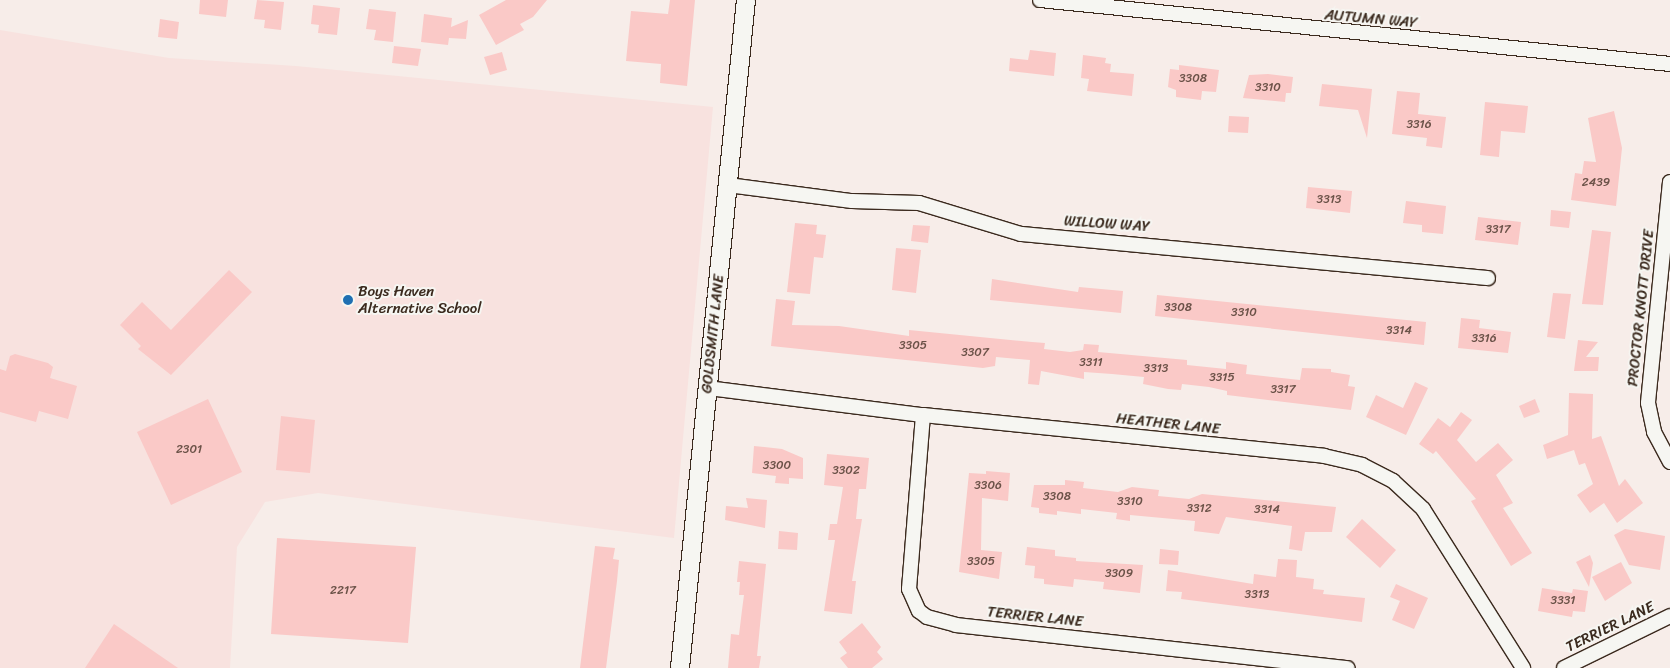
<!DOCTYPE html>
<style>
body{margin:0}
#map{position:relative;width:1670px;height:668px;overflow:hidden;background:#f7ede9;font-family:Sriracha,sans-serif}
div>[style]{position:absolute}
.built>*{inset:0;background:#f8e2df}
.building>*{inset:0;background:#fac9c7}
.roads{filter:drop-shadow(1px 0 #3b2a1e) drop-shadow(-1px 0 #3b2a1e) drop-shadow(0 1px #3b2a1e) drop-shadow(0 -1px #3b2a1e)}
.minor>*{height:14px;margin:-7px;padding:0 7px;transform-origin:7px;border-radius:7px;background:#f6f6f2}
.tertiary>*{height:18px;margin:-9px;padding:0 9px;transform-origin:9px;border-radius:9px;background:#f6f6f2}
.dots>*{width:14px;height:14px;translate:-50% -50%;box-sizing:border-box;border:2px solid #f6f6f2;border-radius:50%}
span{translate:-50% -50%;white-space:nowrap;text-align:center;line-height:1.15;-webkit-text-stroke:4px #f6f6f2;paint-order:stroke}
.number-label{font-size:12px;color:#6b5248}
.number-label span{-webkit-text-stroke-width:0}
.street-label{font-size:15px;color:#3b2a1e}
.poi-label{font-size:15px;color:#3b2a1e}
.left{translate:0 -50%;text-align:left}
</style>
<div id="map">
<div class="built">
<div style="clip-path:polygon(0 30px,169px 58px,296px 66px,713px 107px,674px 538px,318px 493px,265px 502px,237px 547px,230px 668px,0 668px)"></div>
</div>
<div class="building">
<div style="clip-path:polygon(200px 0,228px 0,226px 17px,199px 14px)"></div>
<div style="clip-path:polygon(257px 0,284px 2px,281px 30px,264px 28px,265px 20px,254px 19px)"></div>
<div style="clip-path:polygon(506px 0,547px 0,533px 17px,520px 24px,524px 30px,496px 45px,479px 15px)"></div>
<div style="clip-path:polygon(670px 0,695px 0,687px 86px,660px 83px,661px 64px,626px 61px,631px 11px,668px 14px)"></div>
<div style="clip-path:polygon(313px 5px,340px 8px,337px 35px,318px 33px,319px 25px,311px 24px)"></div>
<div style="clip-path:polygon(369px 9px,396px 12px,393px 42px,374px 40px,376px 30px,366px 29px)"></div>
<div style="clip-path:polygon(424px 14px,452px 18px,451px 27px,468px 20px,466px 39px,449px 38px,448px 45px,421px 42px)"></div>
<div style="clip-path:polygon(160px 19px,179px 22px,177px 39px,158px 37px)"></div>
<div style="clip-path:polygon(394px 46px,421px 49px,418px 66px,392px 63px)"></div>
<div style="clip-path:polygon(1030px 50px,1056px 53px,1054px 76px,1009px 71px,1010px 58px,1028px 60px)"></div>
<div style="clip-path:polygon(502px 52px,507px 70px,490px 75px,484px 57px)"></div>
<div style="clip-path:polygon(1083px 55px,1106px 58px,1105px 63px,1111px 64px,1110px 72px,1134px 74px,1132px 96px,1087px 91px,1089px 79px,1081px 78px)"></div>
<div style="clip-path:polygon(1179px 65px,1219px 70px,1216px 92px,1202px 91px,1201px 100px,1176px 97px,1176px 90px,1168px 87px,1170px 69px,1179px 70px)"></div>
<div style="clip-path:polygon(1268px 74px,1293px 77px,1291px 93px,1286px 93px,1285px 102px,1243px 98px,1249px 75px)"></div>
<div style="clip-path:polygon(1322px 84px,1372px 89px,1367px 138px,1358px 110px,1319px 106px)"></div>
<div style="clip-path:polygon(1397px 91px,1420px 93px,1418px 114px,1446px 117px,1442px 148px,1426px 146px,1427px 138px,1392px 134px)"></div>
<div style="clip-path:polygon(1485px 102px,1528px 106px,1525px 133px,1501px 131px,1499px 157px,1480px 155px)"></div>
<div style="clip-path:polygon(1614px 111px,1622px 148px,1616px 206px,1571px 200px,1575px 173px,1582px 174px,1584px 161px,1596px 162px,1588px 118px)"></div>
<div style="clip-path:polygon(1229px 116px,1249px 117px,1248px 133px,1228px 132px)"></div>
<div style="clip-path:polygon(1308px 187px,1352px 191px,1350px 213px,1306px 208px)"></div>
<div style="clip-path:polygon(1406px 201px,1446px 206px,1443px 234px,1422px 232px,1422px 225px,1403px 223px)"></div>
<div style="clip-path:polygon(1551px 210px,1571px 212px,1569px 228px,1550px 226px)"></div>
<div style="clip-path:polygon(1478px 217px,1521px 222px,1518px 245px,1475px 240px)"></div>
<div style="clip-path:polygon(795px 223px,817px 225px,816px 234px,826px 235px,823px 258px,814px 257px,810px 294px,787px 292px)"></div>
<div style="clip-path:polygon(913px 225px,930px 226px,928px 243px,911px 241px)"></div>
<div style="clip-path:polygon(1592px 230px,1611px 232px,1603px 305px,1582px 304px)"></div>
<div style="clip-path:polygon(896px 248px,921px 250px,916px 293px,892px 290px)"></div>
<div style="clip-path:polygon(229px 270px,252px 292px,171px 375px,138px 349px,141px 346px,120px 325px,142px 302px,171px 330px)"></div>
<div style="clip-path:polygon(992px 279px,1078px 292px,1079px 287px,1123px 291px,1121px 313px,990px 300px)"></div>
<div style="clip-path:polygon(1553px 293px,1571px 294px,1565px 339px,1547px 337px)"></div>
<div style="clip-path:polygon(1157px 295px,1426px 322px,1424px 345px,1155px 316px)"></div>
<div style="clip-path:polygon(776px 299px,795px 301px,792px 325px,839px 326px,909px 336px,909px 330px,1032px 342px,1045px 343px,1044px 349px,1070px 352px,1083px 350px,1084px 344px,1099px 345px,1098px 352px,1187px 360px,1187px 365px,1226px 369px,1226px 362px,1247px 365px,1246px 374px,1300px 380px,1302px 368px,1331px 369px,1331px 372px,1350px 375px,1348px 386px,1355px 387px,1351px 410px,1227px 395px,1227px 391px,1209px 387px,1182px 384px,1181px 390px,1168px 389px,1143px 384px,1144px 377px,1112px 374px,1084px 372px,1084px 379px,1041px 371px,1039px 385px,1028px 384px,1030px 360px,996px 357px,995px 366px,983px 368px,771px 346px)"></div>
<div style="clip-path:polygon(1461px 318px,1480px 320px,1479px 328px,1511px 332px,1508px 353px,1458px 348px)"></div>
<div style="clip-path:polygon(1578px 340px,1598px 342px,1586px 357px,1599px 357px,1598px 371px,1574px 371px)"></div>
<div style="clip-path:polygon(15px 354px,48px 363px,53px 367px,50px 378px,77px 386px,68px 419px,39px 411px,36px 422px,0 412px,0 369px,6px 371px,10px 356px)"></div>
<div style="clip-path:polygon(1415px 382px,1428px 388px,1406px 435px,1366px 417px,1376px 395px,1403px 408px)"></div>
<div style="clip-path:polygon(1569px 393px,1593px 394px,1592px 439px,1601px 436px,1619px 486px,1625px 479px,1643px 503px,1617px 523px,1604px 503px,1590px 513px,1577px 495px,1593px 484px,1585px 463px,1579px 465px,1574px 450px,1547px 459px,1543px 445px,1568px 435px)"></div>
<div style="clip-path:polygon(208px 399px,242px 472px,171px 505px,137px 432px)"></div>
<div style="clip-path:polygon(1535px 399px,1540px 412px,1524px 418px,1519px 406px)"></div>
<div style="clip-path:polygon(1461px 412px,1472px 420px,1457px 440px,1476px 462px,1498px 443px,1513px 460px,1496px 475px,1513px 503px,1503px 508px,1532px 553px,1511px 566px,1471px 501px,1476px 499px,1436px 451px,1433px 454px,1419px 444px,1438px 418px,1450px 427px)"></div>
<div style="clip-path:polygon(281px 416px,315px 420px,310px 473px,276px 470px)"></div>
<div style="clip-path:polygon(754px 446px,782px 449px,803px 458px,803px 479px,789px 478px,789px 484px,775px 483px,776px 476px,752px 473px)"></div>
<div style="clip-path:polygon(827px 454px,869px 458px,866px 489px,859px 489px,856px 519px,862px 519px,852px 581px,856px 581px,852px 614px,824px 611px,835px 540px,828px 540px,830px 524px,837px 524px,843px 487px,824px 485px)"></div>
<div style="clip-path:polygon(986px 471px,1010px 473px,1008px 501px,982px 498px,981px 550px,1002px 552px,999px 579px,959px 572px,969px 473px,986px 474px)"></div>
<div style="clip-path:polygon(1065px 480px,1084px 482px,1083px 488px,1118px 492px,1132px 487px,1159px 490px,1158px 496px,1189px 499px,1202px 494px,1336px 507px,1332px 532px,1305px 532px,1302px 551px,1289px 549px,1292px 526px,1226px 517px,1219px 534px,1194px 531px,1195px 521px,1130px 515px,1130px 521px,1116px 519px,1117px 513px,1081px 509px,1081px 514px,1057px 511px,1057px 515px,1039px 513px,1039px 508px,1031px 507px,1034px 485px,1065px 485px)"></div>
<div style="clip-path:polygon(746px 498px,767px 500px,765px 528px,725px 520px,726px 506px,748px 508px)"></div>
<div style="clip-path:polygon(1362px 519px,1396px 550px,1380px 568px,1346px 537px)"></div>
<div style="clip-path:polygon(1625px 529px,1665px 536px,1660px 570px,1629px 565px,1614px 535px)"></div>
<div style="clip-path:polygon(779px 531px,798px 533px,797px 550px,778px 549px)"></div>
<div style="clip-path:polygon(277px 538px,416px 547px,408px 643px,271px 634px)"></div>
<div style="clip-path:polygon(595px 546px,615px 548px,613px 559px,619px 560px,617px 581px,606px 668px,580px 668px)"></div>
<div style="clip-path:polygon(1027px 547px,1055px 550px,1055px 556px,1076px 558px,1076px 561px,1143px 565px,1140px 593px,1103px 589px,1104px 582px,1074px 579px,1073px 587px,1044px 584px,1044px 579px,1034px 578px,1035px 566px,1025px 565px)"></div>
<div style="clip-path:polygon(1160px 549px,1179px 551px,1178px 565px,1159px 564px)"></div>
<div style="clip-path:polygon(1590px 555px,1593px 563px,1589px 587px,1576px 562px)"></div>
<div style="clip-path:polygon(1278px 559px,1297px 560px,1296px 577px,1314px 579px,1313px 589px,1324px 590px,1323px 594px,1365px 598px,1362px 622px,1181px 599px,1182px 592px,1166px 591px,1168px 570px,1253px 584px,1254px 574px,1276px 577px)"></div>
<div style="clip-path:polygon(739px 561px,766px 564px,757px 656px,761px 656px,759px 668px,728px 668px,731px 634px,739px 635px,742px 610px,744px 595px,739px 595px,740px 582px,737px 582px)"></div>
<div style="clip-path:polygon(1621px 562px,1632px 583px,1605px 601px,1592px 577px)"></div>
<div style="clip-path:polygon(1396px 584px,1428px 598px,1414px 629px,1392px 620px,1400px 601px,1390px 597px)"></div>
<div style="clip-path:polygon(1542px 588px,1572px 593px,1573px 589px,1588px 591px,1585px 612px,1573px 611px,1572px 617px,1538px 611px)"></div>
<div style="clip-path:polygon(862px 623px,881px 647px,877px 652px,883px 659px,872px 668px,848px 668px,840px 658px,847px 653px,839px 642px)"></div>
<div style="clip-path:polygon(114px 624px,178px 668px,85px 668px)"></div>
</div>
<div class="roads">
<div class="minor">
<div style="left:1040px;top:0;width:633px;rotate:5.8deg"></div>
<div style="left:1670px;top:182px;width:222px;rotate:95.7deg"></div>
<div style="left:1648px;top:403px;width:30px;rotate:78deg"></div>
<div style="left:1654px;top:432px;width:34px;rotate:62deg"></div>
<div style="left:728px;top:185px;width:125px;rotate:7.4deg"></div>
<div style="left:852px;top:201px;width:67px;rotate:1.7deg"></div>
<div style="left:919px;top:203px;width:107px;rotate:16.9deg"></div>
<div style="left:1021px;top:234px;width:469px;rotate:5.4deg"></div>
<div style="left:708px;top:388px;width:217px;rotate:7.2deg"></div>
<div style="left:923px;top:415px;width:403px;rotate:5.8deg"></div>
<div style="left:1324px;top:456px;width:39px;rotate:13deg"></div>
<div style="left:1362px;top:465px;width:35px;rotate:27deg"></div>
<div style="left:1393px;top:481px;width:41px;rotate:43deg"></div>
<div style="left:1423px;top:509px;width:188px;rotate:57.8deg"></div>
<div style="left:923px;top:415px;width:175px;rotate:94.6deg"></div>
<div style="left:909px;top:589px;width:24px;rotate:66deg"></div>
<div style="left:919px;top:611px;width:10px;rotate:37deg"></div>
<div style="left:927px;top:617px;width:30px;rotate:15deg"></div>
<div style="left:956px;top:625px;width:394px;rotate:6.3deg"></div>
<div style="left:1564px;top:668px;width:118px;rotate:-26.1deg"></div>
</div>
<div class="tertiary">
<div style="left:680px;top:668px;width:671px;rotate:-84.36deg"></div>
</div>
</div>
<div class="dots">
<div style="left:348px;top:300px;background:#1f6fb2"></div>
</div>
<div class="number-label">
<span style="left:1193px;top:79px">3308</span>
<span style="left:1268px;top:88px">3310</span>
<span style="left:1419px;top:125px">3316</span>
<span style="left:1596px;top:183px">2439</span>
<span style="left:1329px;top:200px">3313</span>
<span style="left:1498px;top:230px">3317</span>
<span style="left:1178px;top:308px">3308</span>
<span style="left:1244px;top:313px">3310</span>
<span style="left:1399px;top:331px">3314</span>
<span style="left:1484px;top:339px">3316</span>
<span style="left:913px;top:346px">3305</span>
<span style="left:975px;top:353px">3307</span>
<span style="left:1091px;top:363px">3311</span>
<span style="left:1156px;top:369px">3313</span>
<span style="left:1222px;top:378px">3315</span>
<span style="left:1283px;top:390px">3317</span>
<span style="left:189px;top:450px">2301</span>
<span style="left:777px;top:466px">3300</span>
<span style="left:846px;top:471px">3302</span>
<span style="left:988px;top:486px">3306</span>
<span style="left:1057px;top:497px">3308</span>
<span style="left:1130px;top:502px">3310</span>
<span style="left:1199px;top:509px">3312</span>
<span style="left:1267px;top:510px">3314</span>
<span style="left:981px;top:562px">3305</span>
<span style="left:1119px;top:574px">3309</span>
<span style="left:343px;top:591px">2217</span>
<span style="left:1257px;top:595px">3313</span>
<span style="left:1563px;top:601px">3331</span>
</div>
<div class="street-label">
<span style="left:1371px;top:19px;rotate:5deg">AUTUMN WAY</span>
<span style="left:1107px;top:224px;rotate:4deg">WILLOW WAY</span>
<span style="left:1641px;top:308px;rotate:-84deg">PROCTOR KNOTT DRIVE</span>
<span style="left:713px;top:334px;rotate:-84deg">GOLDSMITH LANE</span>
<span style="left:1168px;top:424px;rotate:6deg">HEATHER LANE</span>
<span style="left:1035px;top:617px;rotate:6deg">TERRIER LANE</span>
<span style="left:1610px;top:627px;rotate:-26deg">TERRIER LANE</span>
</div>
<div class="poi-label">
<span class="left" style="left:358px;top:300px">Boys Haven<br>Alternative School</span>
</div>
</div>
